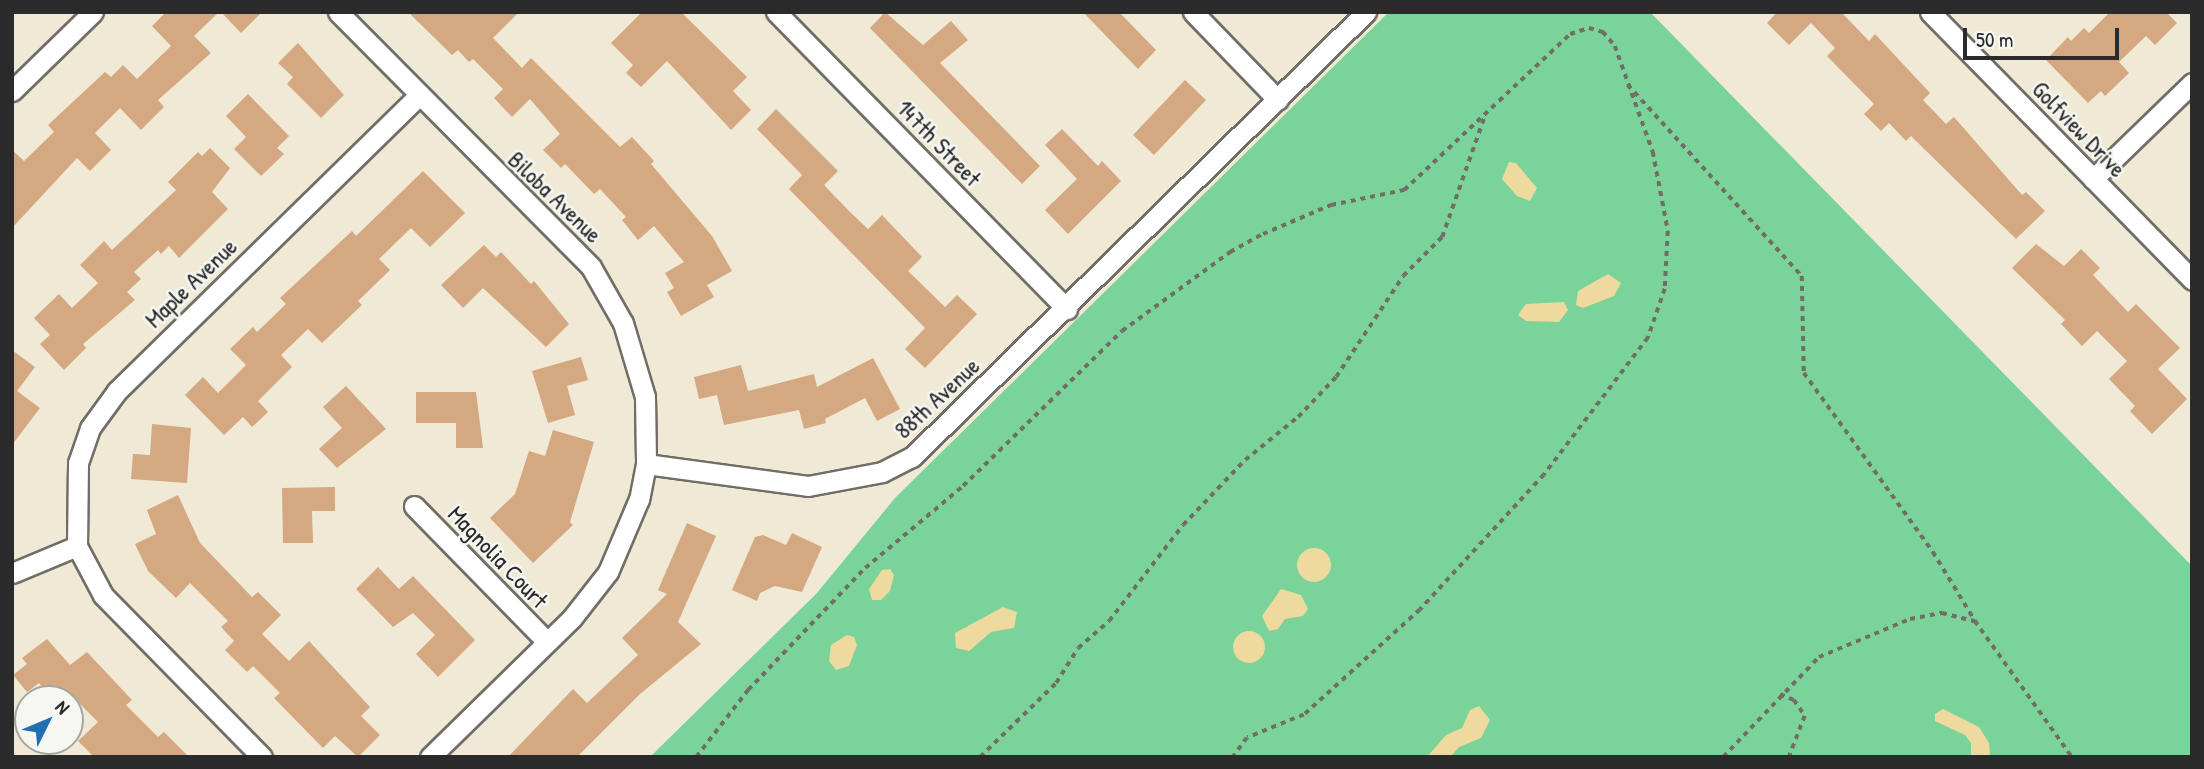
<!DOCTYPE html>
<style>
body{margin:0}
#map{position:relative;width:2204px;height:769px;overflow:hidden;background:#f0e9d5;font-family:"Patrick Hand",sans-serif}
div>[style]{position:absolute}
.green>*{inset:0;background:#7ad399}
.sand>*{inset:0;background:#eeda9e}
.round{border-radius:50%}
.building>*{inset:0;background:#d4a880}
.path>*{height:3.5px;margin-top:-1.75px;transform-origin:0;background:repeating-linear-gradient(90deg,#706e66 0 5px,transparent 0 10px)}
.roads{filter:drop-shadow(2px 0 #706e66) drop-shadow(-2px 0 #706e66) drop-shadow(0 2px #706e66) drop-shadow(0 -2px #706e66)}
.street>*{height:19px;margin:-9.5px;padding:0 9.5px;transform-origin:9.5px;border-radius:9.5px;background:#fff}
span{translate:-50% -50%;white-space:nowrap;text-align:center;line-height:1.15;-webkit-text-stroke:5px #f6f6f2;paint-order:stroke}
.street-label{font-size:24px;color:#2b2b2b}
.frame{position:absolute;inset:0;border:14px solid #2b2b2b;pointer-events:none}
.north{position:absolute;left:14px;top:685px;width:70px;height:70px;box-sizing:border-box;background:#f6f6f2;border:2px solid #a5a5a2;border-radius:50%;rotate:47deg;font-size:19px;font-weight:700;line-height:28px;text-align:center;color:#2b2b2b}
.north::after{content:'';display:block;margin:auto;width:24px;height:32px;background:#1f6fb2;clip-path:polygon(50% 0,100% 100%,50% 72%,0 100%)}
.scale{position:absolute;left:1963px;top:28px;width:156px;height:32px;box-sizing:border-box;border:4px solid #2b2b2b;border-top:0;padding-left:9px;font-size:21px;line-height:24px;white-space:nowrap;color:#2b2b2b;-webkit-text-stroke:5px #f6f6f2;paint-order:stroke}
</style>
<div id="map">
<div class="green">
<div style="clip-path:polygon(1389px 12px,1650px 12px,2192px 566px,2192px 757px,650px 757px,817px 593px,895px 498px)"></div>
</div>
<div class="sand">
<div style="clip-path:polygon(1509px 162px,1516px 163px,1537px 188px,1530px 201px,1517px 196px,1502px 179px)"></div>
<div style="clip-path:polygon(1608px 274px,1621px 283px,1614px 296px,1583px 308px,1576px 305px,1578px 291px)"></div>
<div style="clip-path:polygon(1564px 302px,1568px 310px,1559px 322px,1526px 321px,1518px 315px,1526px 304px)"></div>
<div class="round" style="left:1297px;top:548px;width:34px;height:34px"></div>
<div style="clip-path:polygon(890px 569px,894px 575px,890px 591px,881px 600px,872px 600px,869px 589px,882px 570px)"></div>
<div style="clip-path:polygon(1281px 589px,1301px 595px,1308px 609px,1303px 616px,1285px 619px,1278px 629px,1269px 631px,1262px 616px)"></div>
<div style="clip-path:polygon(1003px 607px,1017px 612px,1014px 628px,991px 632px,969px 651px,956px 648px,955px 633px)"></div>
<div class="round" style="left:1233px;top:631px;width:32px;height:32px"></div>
<div style="clip-path:polygon(847px 635px,854px 637px,857px 645px,849px 666px,836px 670px,829px 661px,831px 645px)"></div>
<div style="clip-path:polygon(1479px 706px,1490px 720px,1481px 738px,1459px 747px,1450px 757px,1427px 757px,1446px 735px,1462px 728px,1470px 710px)"></div>
<div style="clip-path:polygon(1943px 709px,1979px 727px,1989px 743px,1990px 757px,1971px 757px,1971px 743px,1965px 735px,1935px 721px,1935px 714px)"></div>
</div>
<div class="building">
<div style="clip-path:polygon(166px 12px,219px 12px,194px 36px,211px 53px,158px 100px,164px 107px,141px 130px,120px 108px,95px 133px,111px 150px,90px 171px,77px 158px,12px 228px,12px 150px,24px 161px,54px 132px,48px 125px,105px 72px,111px 77px,123px 65px,137px 79px,171px 46px,152px 26px)"></div>
<div style="clip-path:polygon(221px 12px,262px 12px,241px 33px)"></div>
<div style="clip-path:polygon(408px 12px,519px 12px,493px 38px,522px 68px,531px 58px,620px 147px,632px 137px,654px 161px,651px 164px,712px 236px,732px 271px,707px 285px,714px 297px,681px 316px,667px 292px,674px 288px,665px 273px,684px 262px,654px 226px,638px 240px,622px 220px,626px 217px,600px 189px,594px 194px,565px 164px,561px 168px,543px 150px,560px 134px,530px 99px,512px 117px,494px 98px,503px 89px,473px 59px,469px 62px,458px 50px,452px 55px)"></div>
<div style="clip-path:polygon(642px 12px,681px 12px,747px 77px,733px 91px,751px 110px,731px 130px,667px 61px,641px 87px,626px 73px,633px 65px,611px 43px)"></div>
<div style="clip-path:polygon(885px 12px,923px 45px,951px 21px,968px 40px,940px 63px,1040px 166px,1022px 184px,870px 28px)"></div>
<div style="clip-path:polygon(1083px 12px,1119px 12px,1156px 50px,1138px 69px)"></div>
<div style="clip-path:polygon(1777px 12px,1841px 12px,1869px 41px,1875px 34px,1930px 93px,1923px 100px,1946px 124px,1954px 117px,2022px 195px,2026px 192px,2045px 211px,2016px 239px,1911px 136px,1906px 141px,1889px 123px,1881px 131px,1864px 114px,1874px 104px,1827px 56px,1835px 48px,1811px 23px,1789px 45px,1767px 23px)"></div>
<div style="clip-path:polygon(2110px 12px,2166px 12px,2177px 23px,2155px 45px,2146px 36px,2119px 62px,2129px 73px,2105px 96px,2101px 91px,2088px 103px,2046px 60px,2068px 37px,2071px 41px,2084px 28px,2089px 33px)"></div>
<div style="clip-path:polygon(298px 43px,344px 95px,321px 118px,287px 84px,293px 77px,278px 63px)"></div>
<div style="clip-path:polygon(1185px 80px,1206px 100px,1154px 155px,1133px 135px)"></div>
<div style="clip-path:polygon(248px 94px,289px 136px,277px 148px,284px 154px,261px 176px,234px 149px,246px 137px,226px 116px)"></div>
<div style="clip-path:polygon(776px 109px,838px 171px,824px 185px,849px 211px,868px 229px,882px 215px,922px 257px,908px 271px,945px 307px,957px 295px,977px 314px,925px 368px,905px 349px,925px 328px,789px 189px,802px 175px,757px 129px)"></div>
<div style="clip-path:polygon(1062px 129px,1098px 166px,1102px 161px,1121px 181px,1068px 234px,1045px 210px,1077px 179px,1045px 145px)"></div>
<div style="clip-path:polygon(210px 148px,230px 168px,212px 192px,228px 209px,179px 258px,169px 246px,161px 254px,158px 250px,134px 272px,141px 279px,127px 292px,135px 300px,83px 344px,86px 348px,64px 370px,40px 344px,50px 335px,34px 318px,59px 294px,72px 308px,98px 283px,80px 265px,104px 241px,112px 250px,176px 190px,168px 182px,198px 152px,202px 156px)"></div>
<div style="clip-path:polygon(423px 171px,465px 213px,430px 247px,411px 228px,379px 259px,390px 270px,358px 301px,362px 305px,322px 343px,308px 329px,281px 355px,292px 367px,258px 401px,268px 412px,252px 427px,243px 417px,224px 435px,185px 395px,203px 377px,218px 393px,246px 365px,230px 349px,253px 327px,257px 332px,286px 304px,280px 298px,352px 231px,356px 236px)"></div>
<div style="clip-path:polygon(2036px 244px,2064px 266px,2081px 249px,2100px 268px,2093px 275px,2128px 312px,2136px 304px,2180px 348px,2158px 369px,2187px 399px,2152px 434px,2130px 411px,2135px 406px,2109px 379px,2127px 361px,2097px 331px,2082px 346px,2061px 324px,2065px 320px,2012px 268px)"></div>
<div style="clip-path:polygon(484px 245px,496px 257px,501px 252px,531px 284px,534px 281px,569px 324px,546px 347px,483px 288px,463px 308px,441px 285px)"></div>
<div style="clip-path:polygon(12px 350px,35px 367px,17px 391px,40px 408px,12px 445px)"></div>
<div style="clip-path:polygon(581px 357px,588px 380px,567px 386px,575px 415px,548px 423px,532px 371px)"></div>
<div style="clip-path:polygon(873px 358px,900px 409px,877px 421px,865px 398px,825px 419px,826px 423px,804px 429px,799px 410px,724px 425px,717px 395px,699px 399px,694px 377px,741px 365px,748px 391px,814px 374px,817px 387px)"></div>
<div style="clip-path:polygon(346px 386px,386px 429px,337px 468px,319px 449px,342px 428px,323px 407px)"></div>
<div style="clip-path:polygon(416px 392px,476px 392px,483px 448px,456px 448px,456px 423px,416px 423px)"></div>
<div style="clip-path:polygon(152px 424px,191px 428px,187px 483px,131px 479px,133px 454px,150px 455px)"></div>
<div style="clip-path:polygon(553px 430px,594px 442px,570px 522px,573px 525px,533px 563px,490px 518px,515px 494px,529px 451px,545px 456px)"></div>
<div style="clip-path:polygon(335px 487px,335px 511px,312px 511px,313px 543px,283px 543px,282px 488px)"></div>
<div style="clip-path:polygon(178px 495px,200px 543px,252px 597px,258px 592px,281px 615px,262px 634px,289px 661px,309px 641px,370px 707px,361px 716px,380px 735px,358px 757px,335px 736px,323px 748px,274px 698px,280px 693px,253px 666px,247px 672px,225px 650px,234px 641px,221px 627px,228px 621px,190px 583px,176px 598px,148px 571px,135px 544px,156px 534px,147px 510px)"></div>
<div style="clip-path:polygon(687px 523px,716px 536px,678px 622px,701px 644px,640px 694px,577px 757px,508px 757px,573px 689px,587px 703px,638px 655px,622px 638px,667px 594px,658px 590px)"></div>
<div style="clip-path:polygon(792px 533px,822px 547px,802px 592px,775px 586px,760px 593px,757px 601px,732px 590px,755px 537px,763px 535px,786px 545px)"></div>
<div style="clip-path:polygon(378px 567px,399px 589px,413px 576px,475px 640px,438px 677px,416px 654px,435px 635px,413px 613px,393px 627px,356px 589px)"></div>
<div style="clip-path:polygon(47px 639px,70px 665px,87px 652px,132px 700px,126px 705px,158px 737px,164px 732px,189px 757px,94px 757px,78px 741px,98px 722px,75px 699px,51px 699px,39px 683px,27px 692px,13px 675px,27px 664px,22px 658px)"></div>
</div>
<div class="path">
<div style="left:1628px;top:85px;width:258px;rotate:47.7deg"></div>
<div style="left:1802px;top:276px;width:97px;rotate:88.8deg"></div>
<div style="left:1804px;top:373px;width:221px;rotate:54.2deg"></div>
<div style="left:1933px;top:552px;width:84px;rotate:58.6deg"></div>
<div style="left:1780px;top:694px;width:15px;rotate:23deg"></div>
<div style="left:1794px;top:700px;width:19px;rotate:55deg"></div>
<div style="left:1805px;top:716px;width:44px;rotate:111.3deg"></div>
<div style="left:696px;top:757px;width:85px;rotate:-52.2deg"></div>
<div style="left:748px;top:690px;width:169px;rotate:-46.2deg"></div>
<div style="left:865px;top:568px;width:128px;rotate:-39.9deg"></div>
<div style="left:963px;top:486px;width:222px;rotate:-44.3deg"></div>
<div style="left:1122px;top:331px;width:134px;rotate:-36.2deg"></div>
<div style="left:1230px;top:252px;width:38px;rotate:-29deg"></div>
<div style="left:1263px;top:234px;width:74px;rotate:-23.1deg"></div>
<div style="left:1331px;top:205px;width:75px;rotate:-11.6deg"></div>
<div style="left:1404px;top:190px;width:228px;rotate:-43.2deg"></div>
<div style="left:1570px;top:34px;width:20px;rotate:-18deg"></div>
<div style="left:1589px;top:28px;width:15px;rotate:16deg"></div>
<div style="left:1603px;top:32px;width:18px;rotate:49deg"></div>
<div style="left:1615px;top:46px;width:113px;rotate:70.3deg"></div>
<div style="left:1653px;top:152px;width:80px;rotate:79.2deg"></div>
<div style="left:1668px;top:231px;width:58px;rotate:93deg"></div>
<div style="left:1665px;top:289px;width:52px;rotate:109.1deg"></div>
<div style="left:1648px;top:338px;width:172px;rotate:127.2deg"></div>
<div style="left:1544px;top:475px;width:183px;rotate:132.6deg"></div>
<div style="left:1420px;top:610px;width:156px;rotate:137.8deg"></div>
<div style="left:1304px;top:715px;width:61px;rotate:158deg"></div>
<div style="left:1247px;top:738px;width:24px;rotate:126deg"></div>
<div style="left:980px;top:757px;width:106px;rotate:-44.2deg"></div>
<div style="left:1056px;top:683px;width:41px;rotate:-57.8deg"></div>
<div style="left:1078px;top:648px;width:41px;rotate:-41.1deg"></div>
<div style="left:1109px;top:621px;width:121px;rotate:-52.4deg"></div>
<div style="left:1183px;top:525px;width:90px;rotate:-46.4deg"></div>
<div style="left:1245px;top:460px;width:68px;rotate:-39.1deg"></div>
<div style="left:1298px;top:417px;width:55px;rotate:-46.5deg"></div>
<div style="left:1336px;top:377px;width:121px;rotate:-56.4deg"></div>
<div style="left:1403px;top:276px;width:55px;rotate:-45deg"></div>
<div style="left:1442px;top:237px;width:126px;rotate:-70.6deg"></div>
<div style="left:1723px;top:757px;width:139px;rotate:-46.2deg"></div>
<div style="left:1819px;top:657px;width:99px;rotate:-22.7deg"></div>
<div style="left:1910px;top:619px;width:33px;rotate:-11deg"></div>
<div style="left:1942px;top:613px;width:34px;rotate:14deg"></div>
<div style="left:1975px;top:621px;width:167px;rotate:54.5deg"></div>
</div>
<div class="roads">
<div class="street">
<div style="left:338px;top:12px;width:359px;rotate:45.2deg"></div>
<div style="left:591px;top:267px;width:64px;rotate:60.3deg"></div>
<div style="left:623px;top:323px;width:77px;rotate:73.4deg"></div>
<div style="left:645px;top:397px;width:67px;rotate:89.1deg"></div>
<div style="left:646px;top:464px;width:36px;rotate:101deg"></div>
<div style="left:639px;top:499px;width:79px;rotate:113deg"></div>
<div style="left:608px;top:572px;width:58px;rotate:128deg"></div>
<div style="left:572px;top:618px;width:199px;rotate:135.6deg"></div>
<div style="left:776px;top:12px;width:416px;rotate:45.6deg"></div>
<div style="left:1193px;top:12px;width:122px;rotate:46deg"></div>
<div style="left:1930px;top:12px;width:375px;rotate:45.6deg"></div>
<div style="left:12px;top:91px;width:113px;rotate:-44.3deg"></div>
<div style="left:2093px;top:179px;width:138px;rotate:-44.1deg"></div>
<div style="left:646px;top:464px;width:163px;rotate:7.7deg"></div>
<div style="left:808px;top:486px;width:75px;rotate:-10.7deg"></div>
<div style="left:882px;top:472px;width:34px;rotate:-27deg"></div>
<div style="left:912px;top:457px;width:636px;rotate:-44.43deg"></div>
<div style="left:414px;top:506px;width:190px;rotate:45.6deg"></div>
<div style="left:12px;top:573px;width:70px;rotate:-22.6deg"></div>
<div style="left:262px;top:757px;width:227px;rotate:-134.5deg"></div>
<div style="left:103px;top:595px;width:55px;rotate:-118deg"></div>
<div style="left:77px;top:546px;width:83px;rotate:-89.3deg"></div>
<div style="left:78px;top:463px;width:37px;rotate:-71deg"></div>
<div style="left:90px;top:428px;width:46px;rotate:-53.9deg"></div>
<div style="left:117px;top:391px;width:423px;rotate:-44.4deg"></div>
</div>
</div>
<div class="street-label">
<span style="left:2079px;top:129px;rotate:46deg">Golfview Drive</span>
<span style="left:939px;top:143px;rotate:46deg">147th Street</span>
<span style="left:555px;top:197px;rotate:44deg">Biloba Avenue</span>
<span style="left:191px;top:283px;rotate:-44deg">Maple Avenue</span>
<span style="left:937px;top:398px;rotate:-43deg">88th Avenue</span>
<span style="left:498px;top:557px;rotate:46deg">Magnolia Court</span>
</div>
<div class="frame"></div>
<div class="north">N</div>
<div class="scale">50 m</div>
</div>
